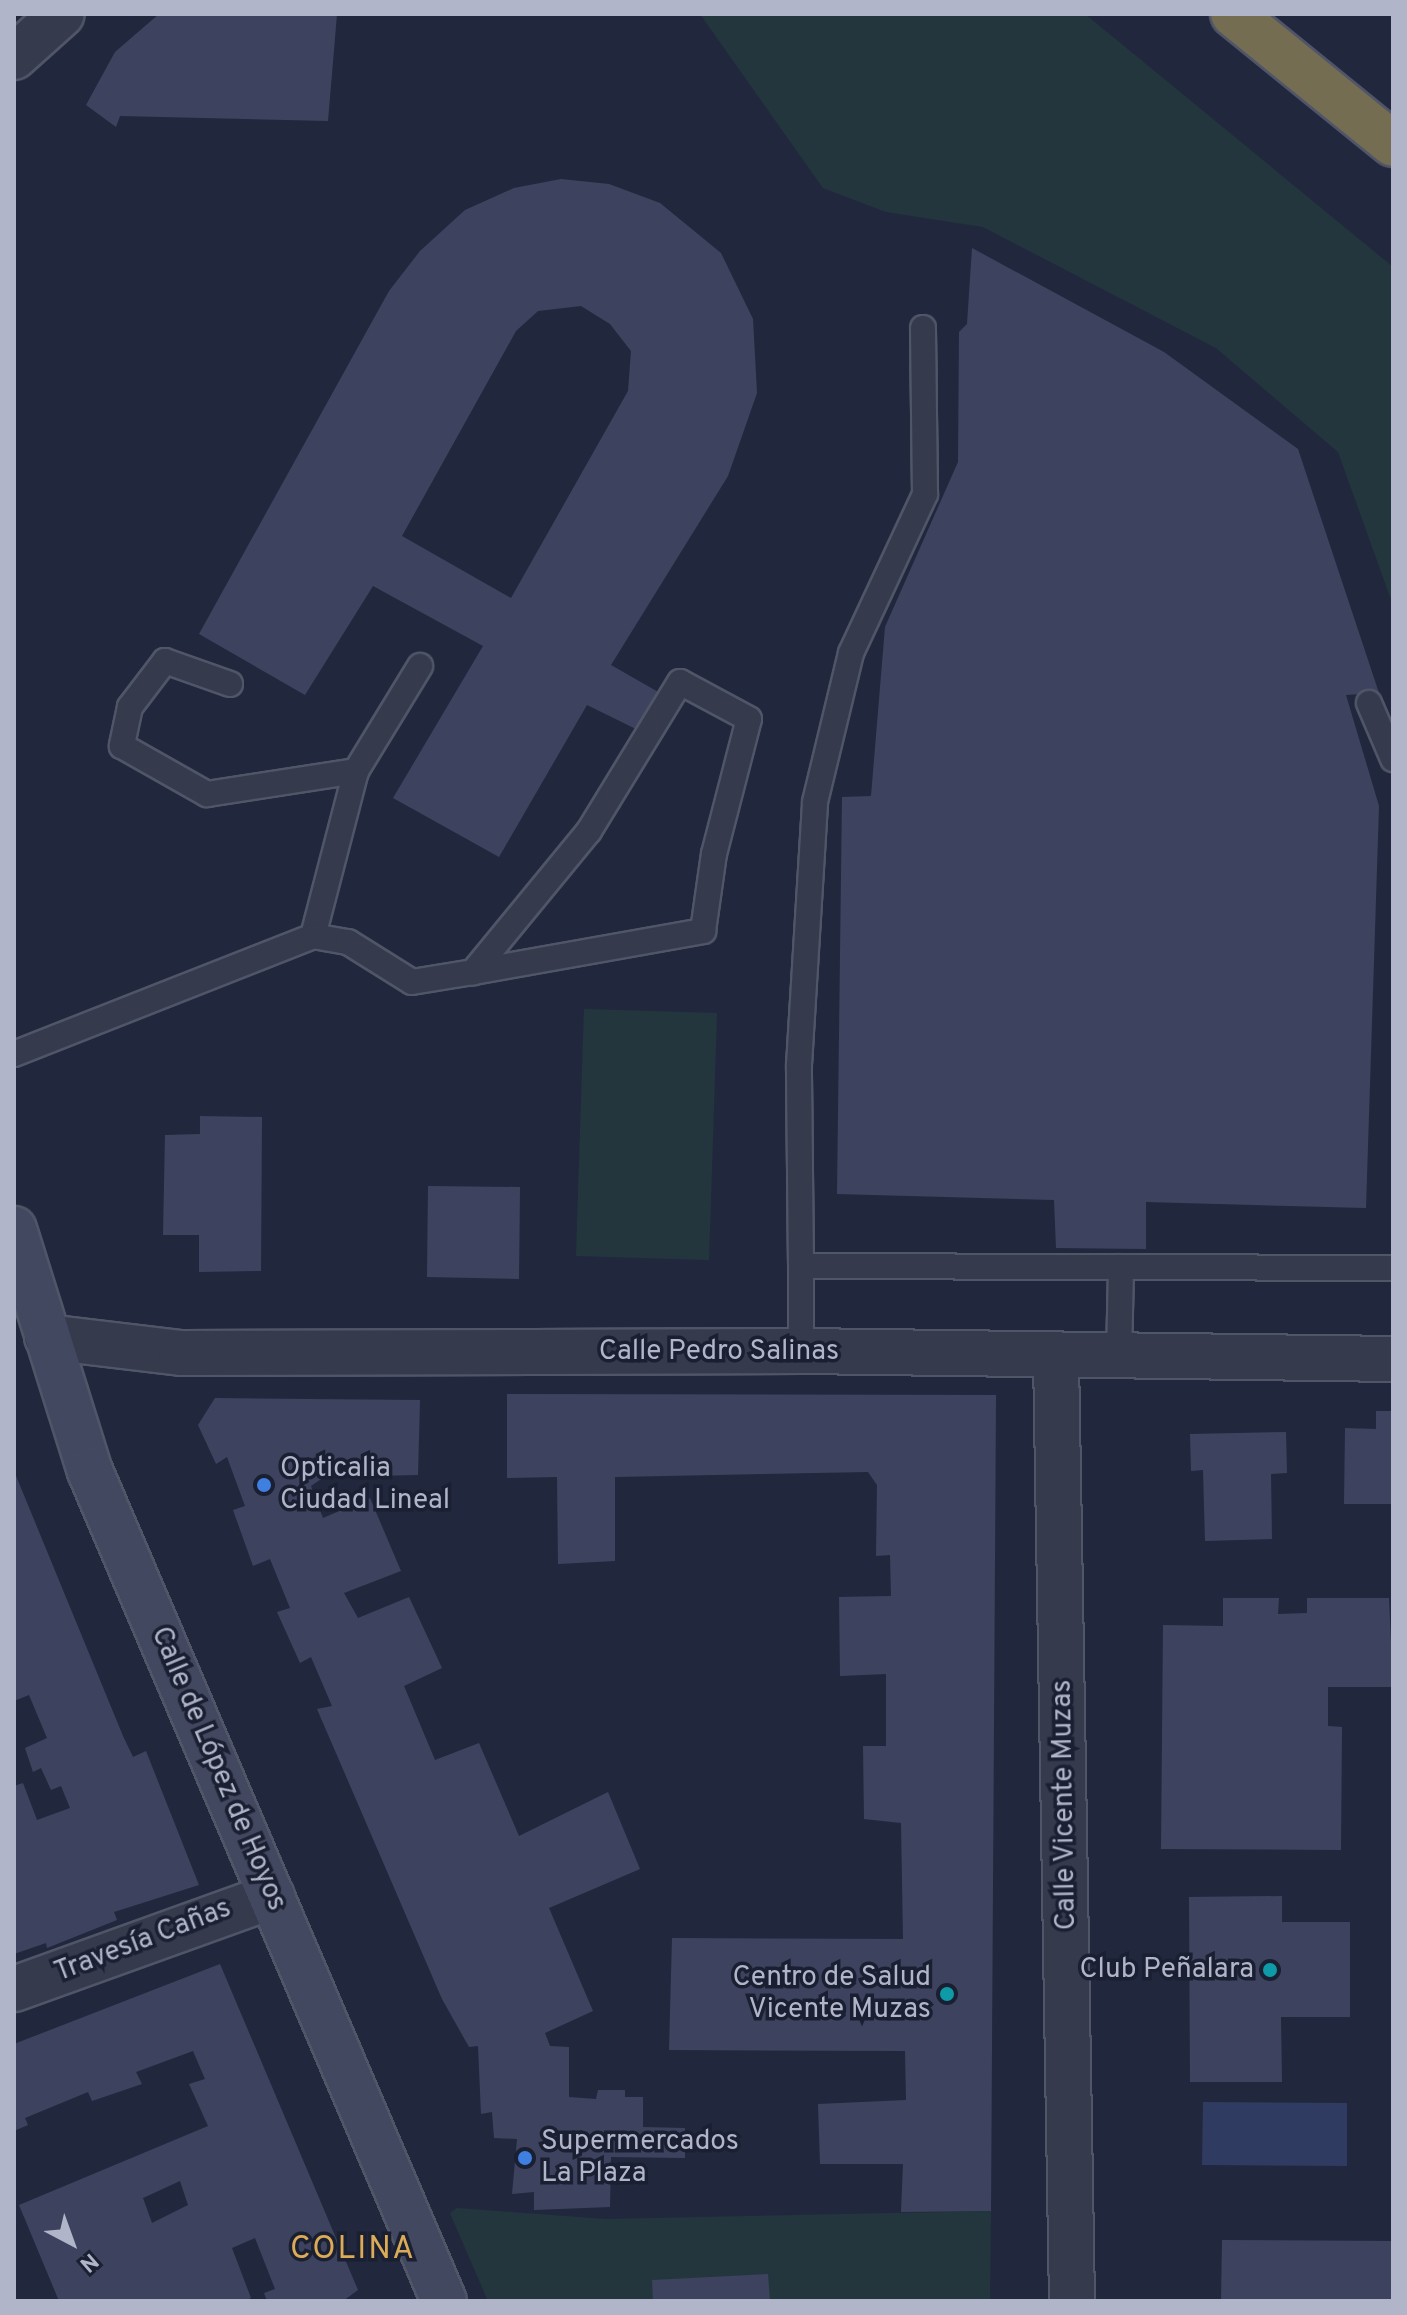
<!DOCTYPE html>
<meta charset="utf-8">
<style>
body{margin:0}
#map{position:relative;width:1407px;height:2315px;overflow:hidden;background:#21283d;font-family:Overpass,sans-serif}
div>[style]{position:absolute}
.green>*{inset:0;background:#23363e}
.water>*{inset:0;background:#303b62}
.building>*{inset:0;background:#3d435e}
.roads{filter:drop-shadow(2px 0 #505568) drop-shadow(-2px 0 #505568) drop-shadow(0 2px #505568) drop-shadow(0 -2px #505568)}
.lane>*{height:24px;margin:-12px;padding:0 12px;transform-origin:12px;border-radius:12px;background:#353a4d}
.street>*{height:44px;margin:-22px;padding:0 22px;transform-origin:22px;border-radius:22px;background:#353a4d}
.secondary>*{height:44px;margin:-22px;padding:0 22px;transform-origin:22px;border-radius:22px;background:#434861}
.highway>*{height:44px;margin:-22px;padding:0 22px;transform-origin:22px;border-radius:22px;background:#746d51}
.dots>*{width:22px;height:22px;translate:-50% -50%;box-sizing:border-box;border:4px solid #1a1f32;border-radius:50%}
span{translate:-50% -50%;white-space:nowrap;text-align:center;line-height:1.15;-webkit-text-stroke:7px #1a1f32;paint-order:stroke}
.street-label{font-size:28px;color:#b0b5c9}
.poi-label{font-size:28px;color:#b0b5c9}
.left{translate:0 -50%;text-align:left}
.right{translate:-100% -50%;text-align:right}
.quarter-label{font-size:32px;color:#dcab58;letter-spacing:2px}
.frame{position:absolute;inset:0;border:16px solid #b0b5c9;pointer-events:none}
.north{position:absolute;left:32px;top:2203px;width:80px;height:80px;-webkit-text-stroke:6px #1a1f32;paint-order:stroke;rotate:139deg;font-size:22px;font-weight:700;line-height:32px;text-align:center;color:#b0b5c9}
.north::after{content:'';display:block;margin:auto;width:28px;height:36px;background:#b0b5c9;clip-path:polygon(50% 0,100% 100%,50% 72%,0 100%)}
</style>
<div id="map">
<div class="green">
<div style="clip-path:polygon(700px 14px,1085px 14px,1393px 267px,1393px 605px,1338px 452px,1216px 348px,983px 227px,886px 212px,823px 188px)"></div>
<div style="clip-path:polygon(584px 1009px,717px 1013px,709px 1260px,576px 1256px)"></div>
<div style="clip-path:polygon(457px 2208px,605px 2219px,991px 2211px,990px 2301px,488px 2301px,450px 2213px)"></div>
</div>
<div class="water">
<div style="clip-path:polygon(1203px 2102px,1347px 2103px,1347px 2166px,1202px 2165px)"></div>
</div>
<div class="building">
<div style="clip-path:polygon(159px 14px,337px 14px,328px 121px,120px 116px,116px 127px,86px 105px,115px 52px)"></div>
<div style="clip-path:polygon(evenodd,561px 179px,609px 184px,660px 203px,721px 253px,753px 319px,757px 393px,728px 476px,611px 665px,660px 693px,640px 731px,587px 705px,499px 857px,393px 798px,483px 646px,373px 586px,305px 695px,199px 634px,389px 291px,420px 251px,465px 210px,514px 188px,561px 179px,581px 306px,610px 324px,631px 351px,628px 391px,511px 598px,402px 536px,516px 331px,538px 311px,581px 306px)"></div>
<div style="clip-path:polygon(972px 248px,1164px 352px,1298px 449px,1379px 693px,1346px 695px,1379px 806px,1366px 1208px,1146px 1202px,1146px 1249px,1056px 1248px,1054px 1200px,837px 1194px,842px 797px,871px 796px,885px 627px,958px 462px,959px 332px,967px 324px)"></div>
<div style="clip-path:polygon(200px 1116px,262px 1117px,261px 1271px,199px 1272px,199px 1235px,163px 1235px,165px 1135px,200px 1134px)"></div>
<div style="clip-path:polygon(428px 1186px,520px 1187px,519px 1279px,427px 1277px)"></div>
<div style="clip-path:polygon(507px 1394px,996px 1395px,991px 2211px,901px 2212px,903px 2164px,820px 2164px,818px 2104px,906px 2100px,905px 2051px,669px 2050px,672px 1938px,903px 1939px,901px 1823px,864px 1819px,863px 1746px,886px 1746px,886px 1674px,840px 1676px,839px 1597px,891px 1596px,890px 1555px,876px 1556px,877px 1485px,868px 1472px,615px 1477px,615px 1561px,558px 1564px,557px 1477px,507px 1478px)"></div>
<div style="clip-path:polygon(215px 1398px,420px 1400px,418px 1475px,324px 1477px,311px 1486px,323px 1518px,370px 1498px,401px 1571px,344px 1593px,358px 1618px,409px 1597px,442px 1668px,404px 1686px,435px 1760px,479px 1743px,519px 1836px,608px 1792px,640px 1869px,549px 1908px,593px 2011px,545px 2033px,550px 2046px,569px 2047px,569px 2097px,596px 2099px,598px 2090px,625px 2090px,625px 2097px,643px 2097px,643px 2127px,685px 2128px,685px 2158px,611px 2157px,610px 2207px,534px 2210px,534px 2192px,512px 2194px,517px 2139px,494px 2138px,492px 2112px,481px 2114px,478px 2046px,469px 2047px,442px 1999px,317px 1709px,332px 1706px,311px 1657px,300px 1663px,277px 1612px,290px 1608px,270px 1559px,253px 1566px,233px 1510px,245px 1506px,227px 1457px,216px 1464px,198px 1425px)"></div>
<div style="clip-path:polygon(1376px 1411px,1393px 1411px,1393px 1504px,1344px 1504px,1345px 1428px,1376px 1429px)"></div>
<div style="clip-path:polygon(1286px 1432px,1287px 1473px,1271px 1474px,1272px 1539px,1205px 1541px,1203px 1470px,1191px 1471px,1190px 1434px)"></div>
<div style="clip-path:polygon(14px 1471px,123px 1736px,133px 1757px,146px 1751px,199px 1885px,114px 1912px,117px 1920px,47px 1948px,46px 1943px,14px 1954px,14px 1786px,23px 1783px,37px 1820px,70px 1808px,61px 1786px,51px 1790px,41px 1768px,33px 1772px,25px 1748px,47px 1738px,29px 1695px,14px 1701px)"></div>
<div style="clip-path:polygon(1223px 1598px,1279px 1598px,1278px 1614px,1307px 1613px,1307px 1598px,1389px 1598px,1393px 1687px,1328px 1687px,1328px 1726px,1342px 1727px,1341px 1850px,1161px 1849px,1163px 1625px,1223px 1626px)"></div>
<div style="clip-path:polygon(1282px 1896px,1282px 1922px,1350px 1922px,1350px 2017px,1281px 2017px,1282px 2082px,1190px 2082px,1189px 1897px)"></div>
<div style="clip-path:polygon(evenodd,220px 1964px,358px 2290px,343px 2301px,267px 2301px,264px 2293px,275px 2289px,255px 2238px,232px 2248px,251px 2298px,244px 2301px,59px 2301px,19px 2205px,208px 2126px,189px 2084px,205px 2079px,193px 2051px,136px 2072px,142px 2084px,92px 2101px,88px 2092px,25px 2118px,28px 2125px,14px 2131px,14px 2044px,220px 1964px,180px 2181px,188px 2205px,152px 2223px,143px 2198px,180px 2181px)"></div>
<div style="clip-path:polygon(1222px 2240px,1393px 2241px,1393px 2301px,1221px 2301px)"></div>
<div style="clip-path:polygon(768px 2274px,770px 2301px,653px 2301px,652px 2280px)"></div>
</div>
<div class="roads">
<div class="lane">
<div style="left:230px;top:684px;width:69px;rotate:-160.5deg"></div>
<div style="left:165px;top:661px;width:58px;rotate:127.3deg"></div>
<div style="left:130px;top:707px;width:40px;rotate:102deg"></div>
<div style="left:122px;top:746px;width:98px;rotate:29.5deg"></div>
<div style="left:207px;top:794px;width:151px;rotate:-8.8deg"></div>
<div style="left:1369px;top:703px;width:61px;rotate:66.8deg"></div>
<div style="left:313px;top:936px;width:171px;rotate:-75.4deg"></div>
<div style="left:356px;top:771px;width:123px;rotate:-58.6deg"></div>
<div style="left:14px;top:1054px;width:321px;rotate:-21.5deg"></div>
<div style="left:313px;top:936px;width:36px;rotate:10deg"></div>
<div style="left:348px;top:942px;width:75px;rotate:32deg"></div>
<div style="left:412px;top:982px;width:62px;rotate:-9.3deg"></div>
<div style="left:473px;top:972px;width:234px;rotate:-10.1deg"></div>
<div style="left:703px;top:931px;width:78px;rotate:-81.9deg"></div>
<div style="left:714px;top:854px;width:139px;rotate:-75.5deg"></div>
<div style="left:749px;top:719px;width:78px;rotate:-151.8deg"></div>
<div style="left:680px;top:682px;width:175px;rotate:121.4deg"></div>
<div style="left:589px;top:831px;width:183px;rotate:129.4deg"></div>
<div style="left:801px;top:1266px;width:201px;rotate:-90.6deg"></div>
<div style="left:799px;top:1065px;width:263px;rotate:-86.5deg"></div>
<div style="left:815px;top:802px;width:153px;rotate:-76.4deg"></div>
<div style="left:851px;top:653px;width:175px;rotate:-65deg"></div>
<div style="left:925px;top:494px;width:166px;rotate:-90.7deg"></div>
<div style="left:801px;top:1351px;width:85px;rotate:-90deg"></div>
<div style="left:801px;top:1266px;width:592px;rotate:0.19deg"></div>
<div style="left:1119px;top:1357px;width:90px;rotate:-88.7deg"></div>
</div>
<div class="street">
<div style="left:14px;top:57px;width:64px;rotate:-41.9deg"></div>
<div style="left:47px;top:1337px;width:135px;rotate:6.8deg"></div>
<div style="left:181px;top:1353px;width:620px;rotate:-0.18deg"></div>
<div style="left:801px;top:1351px;width:592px;rotate:0.77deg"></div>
<div style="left:1056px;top:1357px;width:944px;rotate:89.03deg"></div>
<div style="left:14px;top:1989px;width:274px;rotate:-19.8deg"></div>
</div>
<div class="secondary">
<div style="left:14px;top:1229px;width:254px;rotate:72.6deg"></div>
<div style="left:90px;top:1471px;width:902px;rotate:66.9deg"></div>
</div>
<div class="highway">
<div style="left:1233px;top:14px;width:206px;rotate:39.1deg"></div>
</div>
</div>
<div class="dots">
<div style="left:264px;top:1485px;background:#3f7fe0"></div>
<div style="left:1270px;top:1970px;background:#0f9aa8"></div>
<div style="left:947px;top:1994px;background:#0f9aa8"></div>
<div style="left:525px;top:2158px;background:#3f7fe0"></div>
</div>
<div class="street-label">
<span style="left:719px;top:1352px">Calle Pedro Salinas</span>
<span style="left:218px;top:1769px;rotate:67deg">Calle de López de Hoyos</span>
<span style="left:1065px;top:1805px;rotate:-91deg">Calle Vicente Muzas</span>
<span style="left:143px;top:1941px;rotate:-21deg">Travesía Cañas</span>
</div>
<div class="poi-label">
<span class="left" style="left:280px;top:1485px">Opticalia<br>Ciudad Lineal</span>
<span class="right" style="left:1254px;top:1970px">Club Peñalara</span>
<span class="right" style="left:931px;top:1994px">Centro de Salud<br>Vicente Muzas</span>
<span class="left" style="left:541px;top:2158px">Supermercados<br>La Plaza</span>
</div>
<div class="quarter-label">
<span style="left:353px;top:2250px">COLINA</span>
</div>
<div class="frame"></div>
<div class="north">N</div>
</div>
